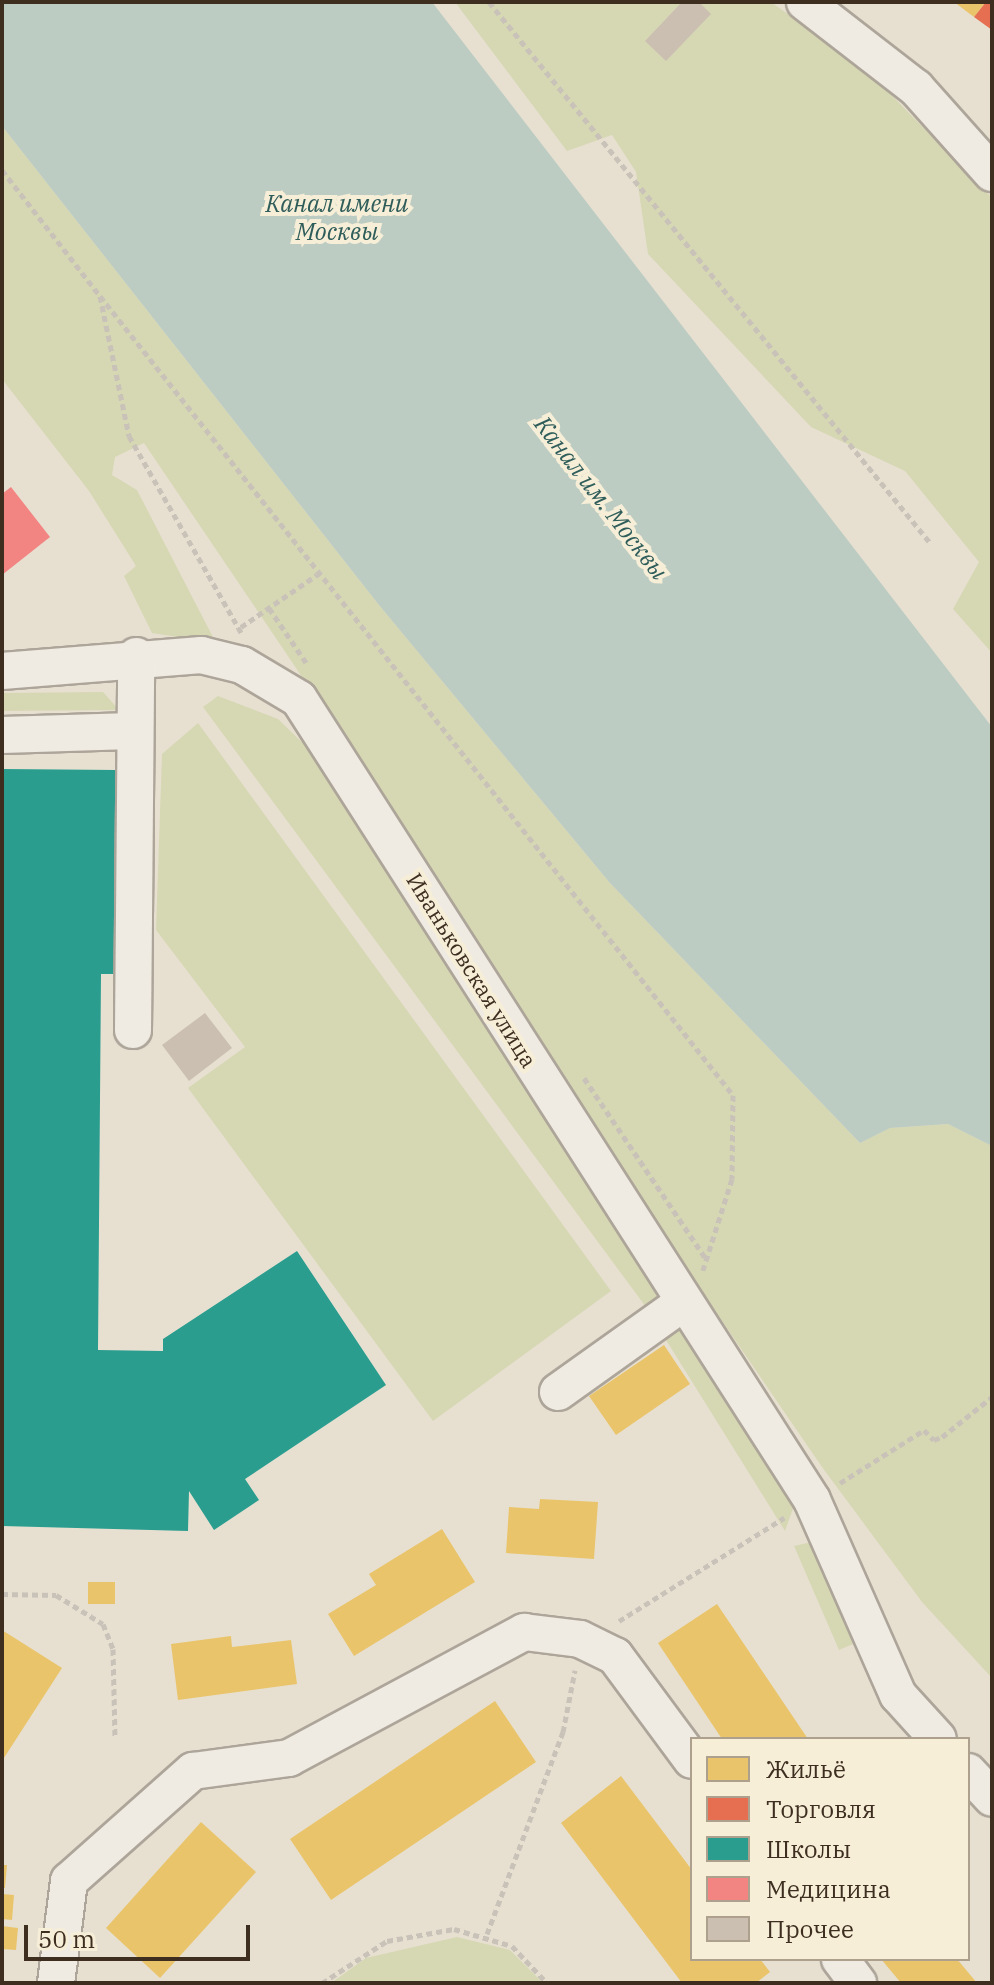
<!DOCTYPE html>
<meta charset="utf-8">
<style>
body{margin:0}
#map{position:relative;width:994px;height:1985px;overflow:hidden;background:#e7e0d1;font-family:"IBM Plex Serif",serif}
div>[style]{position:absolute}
.green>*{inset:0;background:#d6d7b3}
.water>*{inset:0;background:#bcccc2}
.homes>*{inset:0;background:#e9c46a}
.shops>*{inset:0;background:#e76f51}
.schools>*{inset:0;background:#2a9d8f}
.health>*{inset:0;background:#f28482}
.building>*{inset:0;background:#cbbfb2}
.path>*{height:5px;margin-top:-2.5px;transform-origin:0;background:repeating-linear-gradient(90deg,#c8c2b9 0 6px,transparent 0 10px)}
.roads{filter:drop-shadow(2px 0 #ada599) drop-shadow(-2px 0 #ada599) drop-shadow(0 2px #ada599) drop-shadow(0 -2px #ada599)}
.minor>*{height:36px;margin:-18px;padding:0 18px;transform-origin:18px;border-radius:18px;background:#efebe3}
span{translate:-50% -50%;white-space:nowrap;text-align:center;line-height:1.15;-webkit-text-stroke:8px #f7eed8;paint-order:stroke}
.street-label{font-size:22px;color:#3d2e20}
.water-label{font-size:24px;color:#2f5d5a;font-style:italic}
.frame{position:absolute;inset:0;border:4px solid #3d2e20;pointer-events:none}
.legend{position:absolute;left:690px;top:1737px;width:280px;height:224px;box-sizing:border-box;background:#f7eed8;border:2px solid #ada18e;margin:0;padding:10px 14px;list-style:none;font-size:24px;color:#3d2e20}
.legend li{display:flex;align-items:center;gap:16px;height:40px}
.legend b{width:40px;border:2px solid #ada18e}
.scale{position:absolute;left:24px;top:1925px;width:226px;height:36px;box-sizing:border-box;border:4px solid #3d2e20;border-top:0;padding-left:10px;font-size:24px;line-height:28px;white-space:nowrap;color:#3d2e20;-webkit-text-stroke:6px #f7eed8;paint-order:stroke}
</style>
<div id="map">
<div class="green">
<div style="clip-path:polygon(455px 2px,771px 2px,869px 72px,992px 198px,992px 653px,953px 609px,979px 562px,905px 471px,811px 427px,648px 254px,636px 172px,612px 135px,567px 151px)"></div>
<div style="clip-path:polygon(2px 126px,379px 605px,610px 883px,860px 1143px,890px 1128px,948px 1124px,992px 1146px,992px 1678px,922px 1602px,822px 1467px,563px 1089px,296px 668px,144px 443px,115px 457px,112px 475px,137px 490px,216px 643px,152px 633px,124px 576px,136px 566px,89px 491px,2px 379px)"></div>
<div style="clip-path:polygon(103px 692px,119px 710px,2px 711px,2px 693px)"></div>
<div style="clip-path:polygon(218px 696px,278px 719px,310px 750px,796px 1500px,785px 1531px,643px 1303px,203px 707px)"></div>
<div style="clip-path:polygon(198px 723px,611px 1291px,433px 1421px,188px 1088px,245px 1047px,156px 930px,162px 754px)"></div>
<div style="clip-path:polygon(816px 1541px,858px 1642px,839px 1650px,794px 1546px)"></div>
<div style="clip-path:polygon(457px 1937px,510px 1950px,543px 1983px,331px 1983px,366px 1958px)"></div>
</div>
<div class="water">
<div style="clip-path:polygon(2px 2px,432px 2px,992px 727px,992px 1146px,948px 1124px,890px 1128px,860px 1143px,610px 883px,379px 605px,2px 126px)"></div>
</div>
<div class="homes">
<div style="clip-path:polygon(954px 2px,986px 2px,974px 17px)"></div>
<div style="clip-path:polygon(664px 1345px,690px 1384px,616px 1435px,589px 1396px)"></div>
<div style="clip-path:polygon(540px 1499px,598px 1502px,594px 1559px,506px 1553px,509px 1507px,539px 1509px)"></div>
<div style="clip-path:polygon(442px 1529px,475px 1582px,354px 1656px,328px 1614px,376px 1585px,369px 1574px)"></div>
<div style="clip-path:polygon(88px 1582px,115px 1582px,115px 1604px,88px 1604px)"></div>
<div style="clip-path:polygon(717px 1604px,808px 1739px,722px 1739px,658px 1643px)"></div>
<div style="clip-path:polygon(2px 1630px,62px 1668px,2px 1761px)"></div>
<div style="clip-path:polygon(231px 1636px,232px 1647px,291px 1640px,297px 1684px,178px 1700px,171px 1644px)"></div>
<div style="clip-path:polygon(495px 1701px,536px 1762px,331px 1900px,290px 1839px)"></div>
<div style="clip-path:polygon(621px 1776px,692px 1870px,692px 1959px,760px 1959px,770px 1972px,756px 1983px,682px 1983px,561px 1823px)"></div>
<div style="clip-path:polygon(201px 1822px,256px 1872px,160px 1978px,106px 1928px)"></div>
<div style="clip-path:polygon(2px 1865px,7px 1865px,5px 1888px,2px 1888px)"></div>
<div style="clip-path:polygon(2px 1894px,14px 1895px,12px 1920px,2px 1919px)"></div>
<div style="clip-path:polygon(2px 1926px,18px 1928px,16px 1950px,2px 1949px)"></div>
<div style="clip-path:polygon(881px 1959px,957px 1959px,977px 1983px,901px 1983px)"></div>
</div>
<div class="shops">
<div style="clip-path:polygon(986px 2px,992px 2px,992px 30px,974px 17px)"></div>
</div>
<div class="schools">
<div style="clip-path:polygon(2px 769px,117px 770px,115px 974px,101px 974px,98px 1350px,163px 1351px,163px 1339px,297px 1251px,386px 1385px,245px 1479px,259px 1500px,214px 1530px,189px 1491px,188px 1531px,2px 1526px)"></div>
</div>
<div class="health">
<div style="clip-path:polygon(11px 487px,50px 537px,2px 575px,2px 494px)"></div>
</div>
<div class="building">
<div style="clip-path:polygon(682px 2px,699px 2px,711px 14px,666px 61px,645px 41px)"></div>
<div style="clip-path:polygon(205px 1013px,232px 1048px,189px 1081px,162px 1045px)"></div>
</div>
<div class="path">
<div style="left:489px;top:2px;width:699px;rotate:50.8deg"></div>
<div style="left:2px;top:170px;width:160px;rotate:52.1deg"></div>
<div style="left:100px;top:296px;width:143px;rotate:78.3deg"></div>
<div style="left:129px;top:436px;width:228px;rotate:60.3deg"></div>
<div style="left:100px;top:296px;width:1019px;rotate:51.61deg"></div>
<div style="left:733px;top:1095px;width:84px;rotate:90.7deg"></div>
<div style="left:732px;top:1179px;width:96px;rotate:107.7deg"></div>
<div style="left:269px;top:608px;width:68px;rotate:55.8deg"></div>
<div style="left:241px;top:627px;width:93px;rotate:-34.5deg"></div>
<div style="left:584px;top:1078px;width:218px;rotate:56deg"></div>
<div style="left:840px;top:1483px;width:99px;rotate:-32.2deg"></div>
<div style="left:924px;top:1430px;width:14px;rotate:45deg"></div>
<div style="left:934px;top:1440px;width:9px;rotate:-21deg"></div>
<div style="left:942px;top:1437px;width:64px;rotate:-38.7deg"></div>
<div style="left:2px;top:1594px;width:54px;rotate:1.1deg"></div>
<div style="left:56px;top:1595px;width:55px;rotate:31.7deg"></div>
<div style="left:103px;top:1624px;width:27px;rotate:68deg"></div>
<div style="left:113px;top:1649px;width:88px;rotate:88.7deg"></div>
<div style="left:619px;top:1621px;width:195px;rotate:-32deg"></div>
<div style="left:487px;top:1934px;width:216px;rotate:-69.4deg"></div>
<div style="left:563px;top:1732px;width:63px;rotate:-79deg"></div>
<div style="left:322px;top:1983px;width:77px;rotate:-32.9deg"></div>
<div style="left:387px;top:1941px;width:68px;rotate:-10.2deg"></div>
<div style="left:454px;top:1929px;width:60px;rotate:16.3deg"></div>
<div style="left:512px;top:1946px;width:51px;rotate:46.6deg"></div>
</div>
<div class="roads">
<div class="minor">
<div style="left:805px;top:2px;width:140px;rotate:37.8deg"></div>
<div style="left:916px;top:88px;width:114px;rotate:48.2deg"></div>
<div style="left:2px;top:671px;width:200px;rotate:-4.6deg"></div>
<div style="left:201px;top:655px;width:42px;rotate:13.7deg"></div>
<div style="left:242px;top:665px;width:66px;rotate:30.8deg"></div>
<div style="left:299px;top:699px;width:951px;rotate:57.36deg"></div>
<div style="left:812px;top:1500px;width:213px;rotate:66.2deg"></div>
<div style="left:898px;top:1695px;width:59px;rotate:47.7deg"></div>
<div style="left:2px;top:735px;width:130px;rotate:-1.8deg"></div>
<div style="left:133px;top:1030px;width:374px;rotate:-89.5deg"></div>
<div style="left:558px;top:1392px;width:153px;rotate:-35.5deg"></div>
<div style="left:968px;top:1772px;width:35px;rotate:47deg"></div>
<div style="left:840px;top:1959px;width:30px;rotate:53deg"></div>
<div style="left:56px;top:1983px;width:103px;rotate:-82.7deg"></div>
<div style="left:69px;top:1881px;width:166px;rotate:-41.6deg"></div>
<div style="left:193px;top:1771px;width:97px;rotate:-7.7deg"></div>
<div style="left:289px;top:1758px;width:267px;rotate:-28.2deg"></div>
<div style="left:524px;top:1632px;width:56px;rotate:7.1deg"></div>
<div style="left:580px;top:1639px;width:39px;rotate:26deg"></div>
<div style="left:615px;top:1656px;width:129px;rotate:53.5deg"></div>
</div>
</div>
<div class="street-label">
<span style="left:472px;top:970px;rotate:58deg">Иваньковская улица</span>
</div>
<div class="water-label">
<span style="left:337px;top:218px">Канал имени<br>Москвы</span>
<span style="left:601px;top:498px;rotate:52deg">Канал им. Москвы</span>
</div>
<div class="frame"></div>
<ul class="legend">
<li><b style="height:22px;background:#e9c46a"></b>Жильё</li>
<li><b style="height:22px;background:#e76f51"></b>Торговля</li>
<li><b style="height:22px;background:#2a9d8f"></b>Школы</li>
<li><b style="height:22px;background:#f28482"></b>Медицина</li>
<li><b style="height:22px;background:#cbbfb2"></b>Прочее</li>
</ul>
<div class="scale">50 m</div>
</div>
